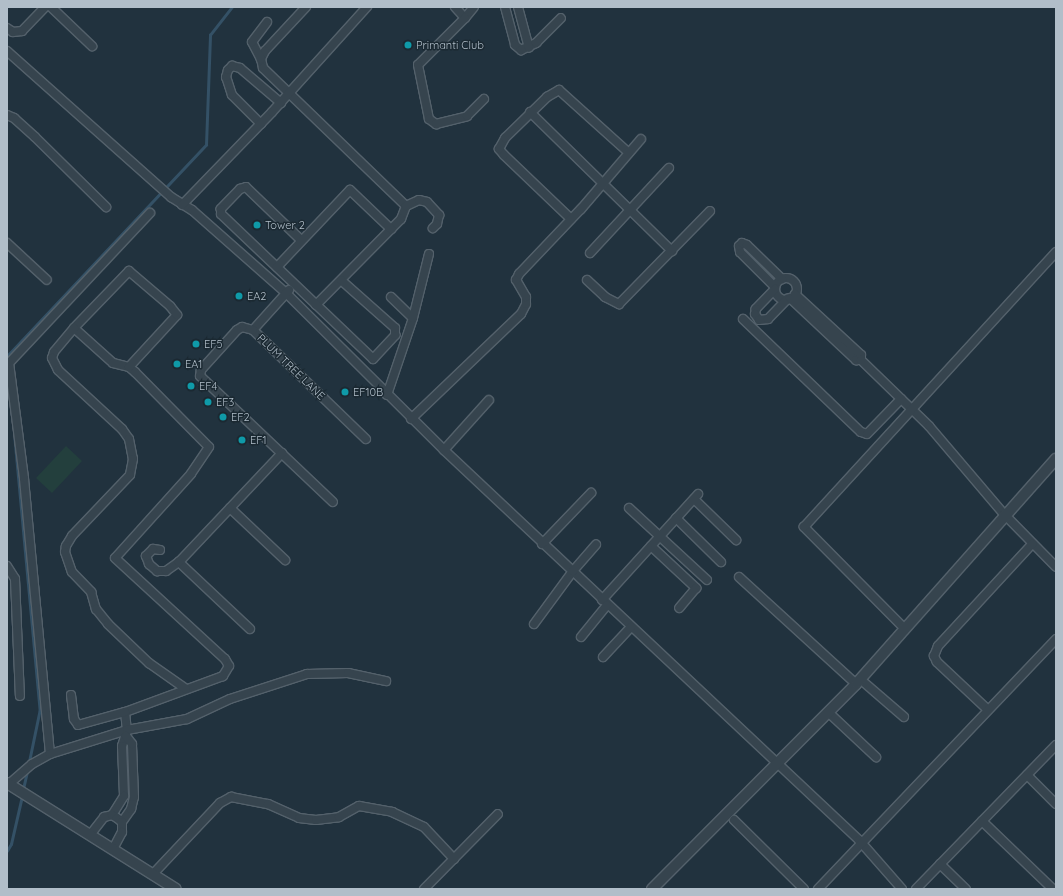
<!DOCTYPE html>
<style>
body{margin:0}
#map{position:relative;width:1063px;height:896px;overflow:hidden;background:#21323e;font-family:Quicksand,sans-serif}
div>[style]{position:absolute}
.green>*{inset:0;background:#233f3d}
.stream>*{height:2.5px;margin:-1.25px;padding:0 1.25px;transform-origin:1.25px;border-radius:1.25px;background:#345166}
.roads{filter:drop-shadow(1px 0 #54616b) drop-shadow(-1px 0 #54616b) drop-shadow(0 1px #54616b) drop-shadow(0 -1px #54616b)}
.minor>*{height:8px;margin:-4px;padding:0 4px;transform-origin:4px;border-radius:4px;background:#36444e}
.minor>.ring{margin:-4px;padding:0;box-sizing:content-box;background:none;border:8px solid #36444e;border-radius:50%}
.tertiary>*{height:10px;margin:-5px;padding:0 5px;transform-origin:5px;border-radius:5px;background:#36444e}
.dots>*{width:11px;height:11px;translate:-50% -50%;box-sizing:border-box;border:2px solid #1b2932;border-radius:50%}
span{translate:-50% -50%;white-space:nowrap;text-align:center;line-height:1.15;-webkit-text-stroke:3px #1b2932;paint-order:stroke}
.poi-label{font-size:11px;color:#b1bec9}
.left{translate:0 -50%;text-align:left}
.street-label{font-size:11px;color:#b1bec9}
.frame{position:absolute;inset:0;border:8px solid #b1bec9;pointer-events:none}
</style>
<div id="map">
<div class="green">
<div style="clip-path:polygon(66px 446px,82px 461px,52px 493px,36px 478px)"></div>
</div>
<div class="stream">
<div style="left:8px;top:360px;width:4px;rotate:-104deg"></div>
<div style="left:7px;top:356px;width:290px;rotate:-46.7deg"></div>
<div style="left:206px;top:145px;width:110px;rotate:-87.9deg"></div>
<div style="left:210px;top:35px;width:36px;rotate:-52deg"></div>
<div style="left:15px;top:439px;width:273px;rotate:84.7deg"></div>
<div style="left:40px;top:711px;width:54px;rotate:101.7deg"></div>
<div style="left:23px;top:789px;width:17px;rotate:-77deg"></div>
<div style="left:7px;top:851px;width:8px;rotate:-60deg"></div>
<div style="left:11px;top:844px;width:49px;rotate:-77.1deg"></div>
</div>
<div class="roads">
<div class="minor">
<div style="left:51px;top:7px;width:57px;rotate:43.6deg"></div>
<div style="left:306px;top:7px;width:60px;rotate:133deg"></div>
<div style="left:265px;top:51px;width:9px;rotate:117deg"></div>
<div style="left:261px;top:59px;width:9px;rotate:77deg"></div>
<div style="left:263px;top:68px;width:199px;rotate:44deg"></div>
<div style="left:406px;top:206px;width:14px;rotate:111deg"></div>
<div style="left:401px;top:219px;width:121px;rotate:134.7deg"></div>
<div style="left:455px;top:7px;width:15px;rotate:48deg"></div>
<div style="left:465px;top:18px;width:14px;rotate:-51deg"></div>
<div style="left:505px;top:7px;width:39px;rotate:75deg"></div>
<div style="left:515px;top:45px;width:8px;rotate:40deg"></div>
<div style="left:521px;top:50px;width:17px;rotate:-25deg"></div>
<div style="left:536px;top:43px;width:35px;rotate:-45deg"></div>
<div style="left:518px;top:7px;width:42px;rotate:75deg"></div>
<div style="left:465px;top:18px;width:66px;rotate:135deg"></div>
<div style="left:418px;top:65px;width:55px;rotate:78.5deg"></div>
<div style="left:429px;top:119px;width:9px;rotate:36deg"></div>
<div style="left:436px;top:124px;width:32px;rotate:-14deg"></div>
<div style="left:467px;top:116px;width:24px;rotate:-45deg"></div>
<div style="left:7px;top:28px;width:7px;rotate:34deg"></div>
<div style="left:13px;top:32px;width:9px;rotate:-6deg"></div>
<div style="left:22px;top:31px;width:33px;rotate:-46deg"></div>
<div style="left:7px;top:51px;width:220px;rotate:41.7deg"></div>
<div style="left:171px;top:197px;width:25px;rotate:32deg"></div>
<div style="left:192px;top:210px;width:125px;rotate:41.4deg"></div>
<div style="left:286px;top:293px;width:223px;rotate:44.8deg"></div>
<div style="left:444px;top:450px;width:569px;rotate:43.22deg"></div>
<div style="left:859px;top:840px;width:65px;rotate:48.7deg"></div>
<div style="left:261px;top:59px;width:19px;rotate:-118deg"></div>
<div style="left:252px;top:42px;width:25px;rotate:-53deg"></div>
<div style="left:530px;top:112px;width:199px;rotate:44.4deg"></div>
<div style="left:7px;top:115px;width:8px;rotate:23deg"></div>
<div style="left:14px;top:118px;width:28px;rotate:42deg"></div>
<div style="left:35px;top:137px;width:100px;rotate:44.6deg"></div>
<div style="left:261px;top:124px;width:41px;rotate:-135deg"></div>
<div style="left:232px;top:95px;width:19px;rotate:-108deg"></div>
<div style="left:226px;top:77px;width:7px;rotate:-74deg"></div>
<div style="left:228px;top:70px;width:6px;rotate:-45deg"></div>
<div style="left:232px;top:66px;width:8px;rotate:14deg"></div>
<div style="left:240px;top:68px;width:54px;rotate:40.5deg"></div>
<div style="left:182px;top:205px;width:129px;rotate:-45.9deg"></div>
<div style="left:272px;top:112px;width:142px;rotate:-47.9deg"></div>
<div style="left:406px;top:206px;width:14px;rotate:-25deg"></div>
<div style="left:419px;top:200px;width:8px;rotate:14deg"></div>
<div style="left:427px;top:202px;width:18px;rotate:47deg"></div>
<div style="left:439px;top:215px;width:9px;rotate:103deg"></div>
<div style="left:437px;top:224px;width:6px;rotate:135deg"></div>
<div style="left:571px;top:219px;width:93px;rotate:-136.3deg"></div>
<div style="left:504px;top:155px;width:8px;rotate:-130deg"></div>
<div style="left:499px;top:149px;width:13px;rotate:-61deg"></div>
<div style="left:505px;top:138px;width:59px;rotate:-44.3deg"></div>
<div style="left:547px;top:97px;width:14px;rotate:-30deg"></div>
<div style="left:559px;top:90px;width:94px;rotate:42deg"></div>
<div style="left:301px;top:240px;width:76px;rotate:-136.1deg"></div>
<div style="left:246px;top:187px;width:6px;rotate:162deg"></div>
<div style="left:240px;top:189px;width:28px;rotate:134deg"></div>
<div style="left:221px;top:209px;width:5px;rotate:90deg"></div>
<div style="left:221px;top:214px;width:210px;rotate:43.6deg"></div>
<div style="left:373px;top:359px;width:33px;rotate:-47deg"></div>
<div style="left:395px;top:335px;width:7px;rotate:-90deg"></div>
<div style="left:395px;top:328px;width:72px;rotate:-138.4deg"></div>
<div style="left:7px;top:243px;width:54px;rotate:42.8deg"></div>
<div style="left:590px;top:253px;width:116px;rotate:-47.1deg"></div>
<div style="left:277px;top:267px;width:106px;rotate:-46.5deg"></div>
<div style="left:350px;top:190px;width:57px;rotate:43.6deg"></div>
<div class="ring" style="left:775px;top:278px;width:14px;height:14px"></div>
<div style="left:587px;top:280px;width:25px;rotate:43deg"></div>
<div style="left:605px;top:297px;width:16px;rotate:27deg"></div>
<div style="left:619px;top:304px;width:130px;rotate:-45.6deg"></div>
<div style="left:775px;top:287px;width:49px;rotate:-135deg"></div>
<div style="left:740px;top:252px;width:6px;rotate:-99deg"></div>
<div style="left:739px;top:246px;width:4px;rotate:-45deg"></div>
<div style="left:742px;top:243px;width:5px;rotate:22deg"></div>
<div style="left:747px;top:245px;width:49px;rotate:44.2deg"></div>
<div style="left:775px;top:289px;width:28px;rotate:134deg"></div>
<div style="left:756px;top:309px;width:5px;rotate:101deg"></div>
<div style="left:755px;top:314px;width:7px;rotate:56deg"></div>
<div style="left:759px;top:320px;width:9px;rotate:-6deg"></div>
<div style="left:768px;top:319px;width:28px;rotate:-46deg"></div>
<div style="left:289px;top:290px;width:54px;rotate:132deg"></div>
<div style="left:253px;top:330px;width:157px;rotate:44deg"></div>
<div style="left:391px;top:297px;width:30px;rotate:44deg"></div>
<div style="left:790px;top:298px;width:91px;rotate:43.2deg"></div>
<div style="left:856px;top:360px;width:5px"></div>
<div style="left:861px;top:360px;width:5px;rotate:-90deg"></div>
<div style="left:861px;top:355px;width:90px;rotate:-137.3deg"></div>
<div style="left:743px;top:319px;width:163px;rotate:43.8deg"></div>
<div style="left:861px;top:432px;width:6px;rotate:18deg"></div>
<div style="left:867px;top:434px;width:49px;rotate:-45.8deg"></div>
<div style="left:74px;top:328px;width:52px;rotate:41.9deg"></div>
<div style="left:113px;top:363px;width:16px;rotate:14deg"></div>
<div style="left:129px;top:367px;width:8px;rotate:40deg"></div>
<div style="left:135px;top:372px;width:105px;rotate:45.4deg"></div>
<div style="left:209px;top:447px;width:32px;rotate:124deg"></div>
<div style="left:191px;top:474px;width:113px;rotate:132.1deg"></div>
<div style="left:115px;top:558px;width:149px;rotate:42.6deg"></div>
<div style="left:225px;top:659px;width:8px;rotate:60deg"></div>
<div style="left:229px;top:666px;width:12px;rotate:121deg"></div>
<div style="left:223px;top:676px;width:104px;rotate:159.8deg"></div>
<div style="left:125px;top:712px;width:18px;rotate:84deg"></div>
<div style="left:127px;top:730px;width:17px;rotate:107deg"></div>
<div style="left:122px;top:746px;width:50px;rotate:87.7deg"></div>
<div style="left:124px;top:796px;width:22px;rotate:122deg"></div>
<div style="left:253px;top:330px;width:11px;rotate:-165deg"></div>
<div style="left:242px;top:327px;width:6px;rotate:149deg"></div>
<div style="left:237px;top:330px;width:54px;rotate:132deg"></div>
<div style="left:201px;top:370px;width:6px;rotate:99deg"></div>
<div style="left:200px;top:376px;width:183px;rotate:43.5deg"></div>
<div style="left:861px;top:360px;width:95px;rotate:44.1deg"></div>
<div style="left:929px;top:426px;width:116px;rotate:49.6deg"></div>
<div style="left:1004px;top:514px;width:74px;rotate:45.5deg"></div>
<div style="left:129px;top:367px;width:71px;rotate:-47.3deg"></div>
<div style="left:177px;top:315px;width:11px;rotate:-128deg"></div>
<div style="left:170px;top:306px;width:54px;rotate:-139.5deg"></div>
<div style="left:129px;top:271px;width:79px;rotate:134deg"></div>
<div style="left:74px;top:328px;width:31px;rotate:130deg"></div>
<div style="left:54px;top:352px;width:6px;rotate:108deg"></div>
<div style="left:52px;top:358px;width:13px;rotate:63deg"></div>
<div style="left:58px;top:370px;width:87px;rotate:42.7deg"></div>
<div style="left:122px;top:429px;width:12px;rotate:55deg"></div>
<div style="left:129px;top:439px;width:20px;rotate:79deg"></div>
<div style="left:133px;top:459px;width:16px;rotate:101deg"></div>
<div style="left:130px;top:475px;width:84px;rotate:133.6deg"></div>
<div style="left:72px;top:536px;width:12px;rotate:121deg"></div>
<div style="left:66px;top:546px;width:6px;rotate:99deg"></div>
<div style="left:65px;top:552px;width:21px;rotate:71deg"></div>
<div style="left:72px;top:572px;width:28px;rotate:46deg"></div>
<div style="left:91px;top:592px;width:18px;rotate:74deg"></div>
<div style="left:96px;top:609px;width:19px;rotate:51deg"></div>
<div style="left:108px;top:624px;width:57px;rotate:43.6deg"></div>
<div style="left:149px;top:663px;width:45px;rotate:35.1deg"></div>
<div style="left:387px;top:395px;width:81px;rotate:-71.3deg"></div>
<div style="left:413px;top:318px;width:66px;rotate:-76deg"></div>
<div style="left:411px;top:419px;width:152px;rotate:-43.7deg"></div>
<div style="left:521px;top:314px;width:11px;rotate:-63deg"></div>
<div style="left:526px;top:304px;width:7px;rotate:-90deg"></div>
<div style="left:526px;top:297px;width:20px;rotate:-120deg"></div>
<div style="left:516px;top:280px;width:7px;rotate:-63deg"></div>
<div style="left:519px;top:274px;width:90px;rotate:-46.4deg"></div>
<div style="left:581px;top:209px;width:92px;rotate:-49.4deg"></div>
<div style="left:444px;top:450px;width:67px;rotate:-48deg"></div>
<div style="left:694px;top:499px;width:59px;rotate:44.3deg"></div>
<div style="left:230px;top:508px;width:76px;rotate:43.4deg"></div>
<div style="left:629px;top:508px;width:106px;rotate:42.7deg"></div>
<div style="left:676px;top:518px;width:63px;rotate:44.4deg"></div>
<div style="left:542px;top:544px;width:71px;rotate:-46.1deg"></div>
<div style="left:651px;top:546px;width:62px;rotate:43deg"></div>
<div style="left:696px;top:588px;width:26px;rotate:130deg"></div>
<div style="left:160px;top:550px;width:7px;rotate:-172deg"></div>
<div style="left:153px;top:549px;width:10px;rotate:135deg"></div>
<div style="left:146px;top:556px;width:9px;rotate:69deg"></div>
<div style="left:149px;top:564px;width:11px;rotate:41deg"></div>
<div style="left:157px;top:571px;width:9px"></div>
<div style="left:166px;top:571px;width:16px;rotate:-35deg"></div>
<div style="left:7px;top:566px;width:15px;rotate:58deg"></div>
<div style="left:15px;top:579px;width:117px;rotate:87.6deg"></div>
<div style="left:739px;top:577px;width:159px;rotate:42.4deg"></div>
<div style="left:602px;top:600px;width:143px;rotate:-47.8deg"></div>
<div style="left:534px;top:624px;width:66px;rotate:-53.7deg"></div>
<div style="left:573px;top:571px;width:35px;rotate:-49deg"></div>
<div style="left:250px;top:629px;width:98px;rotate:-136.7deg"></div>
<div style="left:179px;top:562px;width:150px;rotate:-46.6deg"></div>
<div style="left:905px;top:629px;width:144px;rotate:-134.7deg"></div>
<div style="left:804px;top:527px;width:373px;rotate:-47.5deg"></div>
<div style="left:581px;top:637px;width:41px;rotate:-50.9deg"></div>
<div style="left:603px;top:657px;width:41px;rotate:-47deg"></div>
<div style="left:860px;top:679px;width:58px;rotate:40.8deg"></div>
<div style="left:71px;top:695px;width:24px;rotate:83deg"></div>
<div style="left:74px;top:719px;width:7px;rotate:56deg"></div>
<div style="left:78px;top:725px;width:49px;rotate:-15.5deg"></div>
<div style="left:987px;top:709px;width:69px;rotate:-136.8deg"></div>
<div style="left:937px;top:662px;width:7px;rotate:-117deg"></div>
<div style="left:934px;top:656px;width:11px;rotate:-68deg"></div>
<div style="left:938px;top:646px;width:139px;rotate:-47.3deg"></div>
<div style="left:828px;top:712px;width:66px;rotate:43.2deg"></div>
<div style="left:50px;top:754px;width:277px;rotate:-95.4deg"></div>
<div style="left:24px;top:478px;width:116px;rotate:-97.4deg"></div>
<div style="left:9px;top:363px;width:206px;rotate:-46.8deg"></div>
<div style="left:1027px;top:775px;width:41px;rotate:45deg"></div>
<div style="left:9px;top:784px;width:30px;rotate:-41deg"></div>
<div style="left:32px;top:764px;width:21px;rotate:-29deg"></div>
<div style="left:50px;top:754px;width:81px;rotate:-17.3deg"></div>
<div style="left:127px;top:730px;width:61px;rotate:-10.4deg"></div>
<div style="left:187px;top:719px;width:47px;rotate:-24.9deg"></div>
<div style="left:230px;top:699px;width:81px;rotate:-18deg"></div>
<div style="left:307px;top:674px;width:41px;rotate:-1.4deg"></div>
<div style="left:348px;top:673px;width:39px;rotate:12deg"></div>
<div style="left:734px;top:820px;width:98px;rotate:44.6deg"></div>
<div style="left:982px;top:821px;width:98px;rotate:43.8deg"></div>
<div style="left:122px;top:822px;width:16px;rotate:-55deg"></div>
<div style="left:131px;top:809px;width:12px;rotate:-76deg"></div>
<div style="left:134px;top:797px;width:53px;rotate:-92.2deg"></div>
<div style="left:132px;top:744px;width:10px;rotate:-127deg"></div>
<div style="left:90px;top:835px;width:23px;rotate:-52deg"></div>
<div style="left:104px;top:817px;width:8px;rotate:-14deg"></div>
<div style="left:112px;top:815px;width:6px;rotate:31deg"></div>
<div style="left:117px;top:818px;width:6px;rotate:39deg"></div>
<div style="left:122px;top:822px;width:10px;rotate:90deg"></div>
<div style="left:122px;top:832px;width:19px;rotate:118deg"></div>
<div style="left:940px;top:864px;width:36px;rotate:44deg"></div>
<div style="left:153px;top:874px;width:98px;rotate:-46.7deg"></div>
<div style="left:220px;top:803px;width:13px;rotate:-29deg"></div>
<div style="left:231px;top:797px;width:38px;rotate:11deg"></div>
<div style="left:268px;top:804px;width:34px;rotate:24deg"></div>
<div style="left:299px;top:818px;width:17px;rotate:7deg"></div>
<div style="left:316px;top:820px;width:23px;rotate:-7deg"></div>
<div style="left:339px;top:817px;width:23px;rotate:-29deg"></div>
<div style="left:359px;top:806px;width:34px;rotate:10deg"></div>
<div style="left:392px;top:812px;width:35px;rotate:25deg"></div>
<div style="left:424px;top:827px;width:44px;rotate:46.8deg"></div>
<div style="left:424px;top:889px;width:105px;rotate:-45.4deg"></div>
<div style="left:818px;top:889px;width:345px;rotate:-46.4deg"></div>
<div style="left:916px;top:889px;width:201px;rotate:-45.8deg"></div>
</div>
<div class="tertiary">
<div style="left:7px;top:783px;width:199px;rotate:32.1deg"></div>
<div style="left:652px;top:889px;width:289px;rotate:-45.1deg"></div>
<div style="left:856px;top:684px;width:301px;rotate:-48.4deg"></div>
</div>
</div>
<div class="dots">
<div style="left:408px;top:45px;background:#0f9aa8"></div>
<div style="left:257px;top:225px;background:#0f9aa8"></div>
<div style="left:239px;top:296px;background:#0f9aa8"></div>
<div style="left:196px;top:344px;background:#0f9aa8"></div>
<div style="left:177px;top:364px;background:#0f9aa8"></div>
<div style="left:191px;top:386px;background:#0f9aa8"></div>
<div style="left:345px;top:392px;background:#0f9aa8"></div>
<div style="left:208px;top:402px;background:#0f9aa8"></div>
<div style="left:223px;top:417px;background:#0f9aa8"></div>
<div style="left:242px;top:440px;background:#0f9aa8"></div>
</div>
<div class="poi-label">
<span class="left" style="left:416px;top:45px">Primanti Club</span>
<span class="left" style="left:265px;top:225px">Tower 2</span>
<span class="left" style="left:247px;top:296px">EA2</span>
<span class="left" style="left:204px;top:344px">EF5</span>
<span class="left" style="left:185px;top:364px">EA1</span>
<span class="left" style="left:199px;top:386px">EF4</span>
<span class="left" style="left:353px;top:392px">EF10B</span>
<span class="left" style="left:216px;top:402px">EF3</span>
<span class="left" style="left:231px;top:417px">EF2</span>
<span class="left" style="left:250px;top:440px">EF1</span>
</div>
<div class="street-label">
<span style="left:291px;top:367px;rotate:44deg">PLUM TREE LANE</span>
</div>
<div class="frame"></div>
</div>
